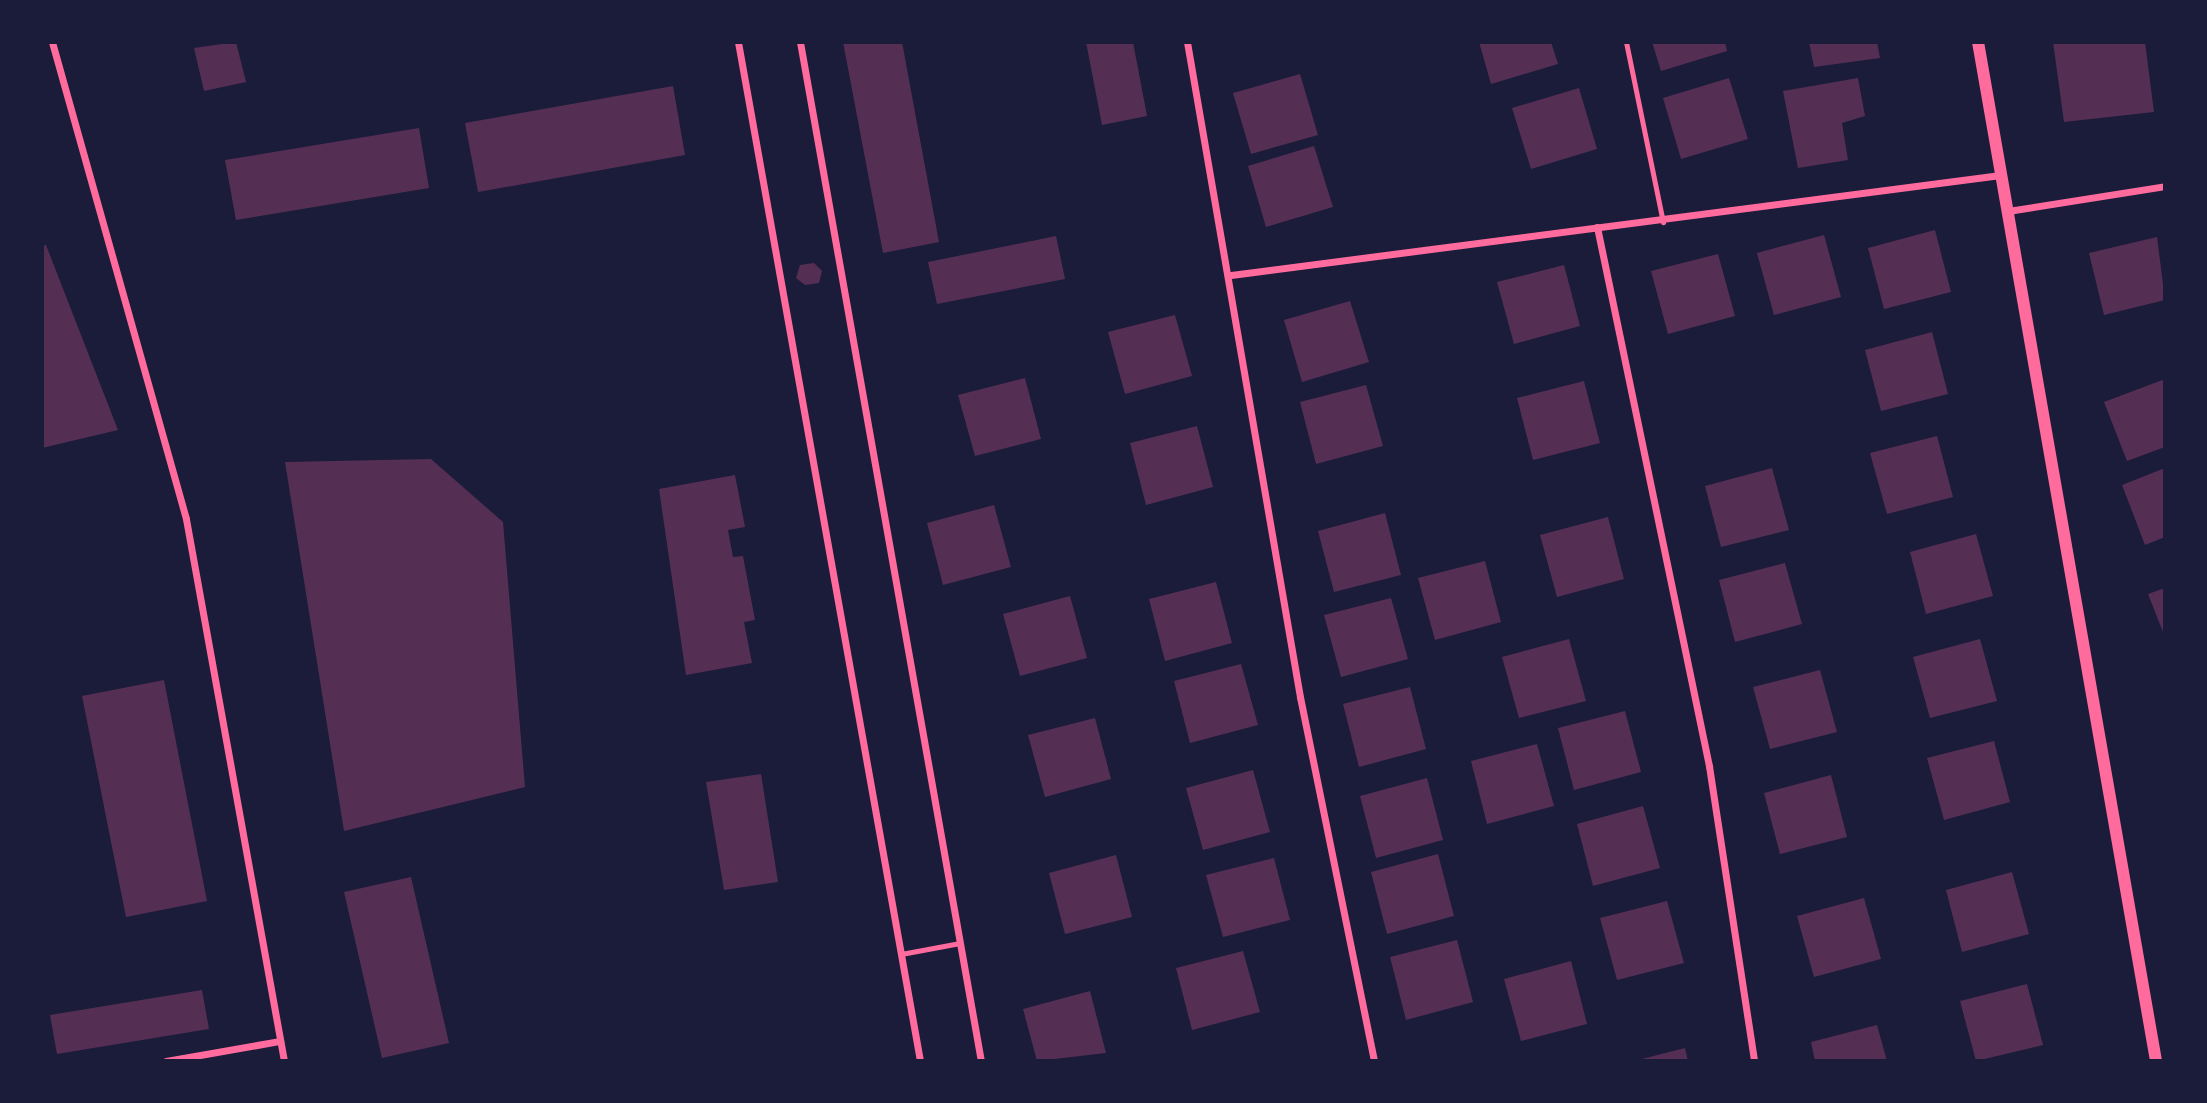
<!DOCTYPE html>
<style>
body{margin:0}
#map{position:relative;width:2207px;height:1103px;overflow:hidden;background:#1b1b3a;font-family:"IBM Plex Sans",sans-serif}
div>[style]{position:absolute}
.building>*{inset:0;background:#542f53}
.service>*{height:5px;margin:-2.5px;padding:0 2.5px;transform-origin:2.5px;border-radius:2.5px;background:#ff6b9d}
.minor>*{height:7px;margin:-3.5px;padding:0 3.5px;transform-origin:3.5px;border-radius:3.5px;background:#ff6b9d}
.tertiary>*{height:12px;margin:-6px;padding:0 6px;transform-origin:6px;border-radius:6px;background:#ff6b9d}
span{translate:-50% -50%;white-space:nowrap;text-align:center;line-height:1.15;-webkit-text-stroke:5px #1b1b3a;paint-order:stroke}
.frame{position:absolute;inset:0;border:44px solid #1b1b3a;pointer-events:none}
</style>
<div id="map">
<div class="building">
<div style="clip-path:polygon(236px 42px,246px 82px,204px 91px,194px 48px)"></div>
<div style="clip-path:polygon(843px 42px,902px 42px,939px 242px,883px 253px)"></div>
<div style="clip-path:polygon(1086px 42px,1133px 42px,1147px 116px,1102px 125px)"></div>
<div style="clip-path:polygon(1479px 42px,1551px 42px,1558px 64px,1491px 84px)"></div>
<div style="clip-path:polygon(1652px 42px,1725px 42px,1727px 51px,1661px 71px)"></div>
<div style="clip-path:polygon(1809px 42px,1877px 42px,1880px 58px,1814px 67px)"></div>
<div style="clip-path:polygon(2053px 42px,2145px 42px,2154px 112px,2064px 122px)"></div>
<div style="clip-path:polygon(1300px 74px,1318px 135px,1251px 154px,1233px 93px)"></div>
<div style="clip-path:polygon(1729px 78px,1748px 139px,1681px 159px,1663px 98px)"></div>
<div style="clip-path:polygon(1858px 78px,1865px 116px,1842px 123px,1848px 160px,1798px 168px,1783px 91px)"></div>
<div style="clip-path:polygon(673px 86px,685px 155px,478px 192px,465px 123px)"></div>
<div style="clip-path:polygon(1579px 88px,1597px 149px,1531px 169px,1512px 108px)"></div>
<div style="clip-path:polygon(419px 128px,429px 188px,236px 220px,225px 160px)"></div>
<div style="clip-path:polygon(1314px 146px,1333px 207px,1266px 227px,1248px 166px)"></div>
<div style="clip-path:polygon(1935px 230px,1951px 292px,1884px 309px,1868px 248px)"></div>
<div style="clip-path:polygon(1824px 235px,1841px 297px,1774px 315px,1757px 253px)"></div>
<div style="clip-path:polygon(1056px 236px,1065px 279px,937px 304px,928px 262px)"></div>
<div style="clip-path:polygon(2157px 237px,2165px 300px,2104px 315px,2089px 253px)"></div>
<div style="clip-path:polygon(46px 245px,118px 430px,42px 448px,42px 246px)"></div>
<div style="clip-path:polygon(1718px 254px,1735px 316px,1668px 334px,1651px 271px)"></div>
<div style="clip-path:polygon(814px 263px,822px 271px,819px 283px,805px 285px,796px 278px,800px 265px)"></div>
<div style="clip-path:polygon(1564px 265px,1580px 326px,1514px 344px,1497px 282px)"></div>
<div style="clip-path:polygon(1350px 301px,1369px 362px,1302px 382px,1284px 320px)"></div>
<div style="clip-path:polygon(1175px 315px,1192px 376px,1125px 394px,1108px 332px)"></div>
<div style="clip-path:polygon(1932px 332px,1948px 394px,1881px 411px,1865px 350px)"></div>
<div style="clip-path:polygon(1025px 378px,1041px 439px,975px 456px,958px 395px)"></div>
<div style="clip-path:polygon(2165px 379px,2165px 447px,2127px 461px,2104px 402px)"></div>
<div style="clip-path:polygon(1584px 381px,1600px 443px,1533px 460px,1517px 398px)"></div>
<div style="clip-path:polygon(1366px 385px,1383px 446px,1316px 464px,1300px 402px)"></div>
<div style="clip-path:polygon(1197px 426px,1213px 487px,1146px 505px,1130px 443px)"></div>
<div style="clip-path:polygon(1937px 436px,1953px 497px,1887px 514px,1870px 453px)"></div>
<div style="clip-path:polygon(431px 459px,503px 522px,525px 787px,344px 831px,285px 462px)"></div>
<div style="clip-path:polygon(1772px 468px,1789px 530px,1721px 547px,1705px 486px)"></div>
<div style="clip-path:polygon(2165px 468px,2165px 537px,2145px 545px,2122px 485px)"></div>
<div style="clip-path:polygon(735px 475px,745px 527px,728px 530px,733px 557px,743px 556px,755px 620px,744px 622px,752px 663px,686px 675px,659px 489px)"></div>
<div style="clip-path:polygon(994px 505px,1011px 567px,943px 585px,927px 523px)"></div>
<div style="clip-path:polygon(1385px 513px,1401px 575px,1334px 592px,1318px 531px)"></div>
<div style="clip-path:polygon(1608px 517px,1624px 579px,1557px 597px,1540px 535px)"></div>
<div style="clip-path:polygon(1976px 534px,1993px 596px,1926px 614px,1910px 552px)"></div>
<div style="clip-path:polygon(1485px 561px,1501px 622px,1435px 640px,1418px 578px)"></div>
<div style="clip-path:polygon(1785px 563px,1802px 624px,1735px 642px,1719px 580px)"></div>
<div style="clip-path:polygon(1216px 582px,1232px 643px,1165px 661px,1149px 599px)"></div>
<div style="clip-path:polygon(2165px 588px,2165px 637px,2148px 594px)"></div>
<div style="clip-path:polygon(1070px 596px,1087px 658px,1020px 676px,1003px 614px)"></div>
<div style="clip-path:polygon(1391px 598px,1408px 659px,1341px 677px,1324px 615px)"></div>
<div style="clip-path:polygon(1569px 639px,1586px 701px,1519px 718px,1502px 657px)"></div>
<div style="clip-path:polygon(1980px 639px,1997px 701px,1930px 718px,1913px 657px)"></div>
<div style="clip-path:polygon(1241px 664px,1258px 725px,1190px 743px,1174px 681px)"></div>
<div style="clip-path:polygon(1820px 670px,1837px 732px,1770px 749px,1753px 687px)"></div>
<div style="clip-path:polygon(164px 680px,207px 901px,126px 917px,82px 696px)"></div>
<div style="clip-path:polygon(1410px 687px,1426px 749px,1359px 767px,1343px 704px)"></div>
<div style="clip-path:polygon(1625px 711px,1641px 772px,1574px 790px,1558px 728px)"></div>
<div style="clip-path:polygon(1095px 718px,1111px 779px,1045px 797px,1028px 735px)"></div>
<div style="clip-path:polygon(1994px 741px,2010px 802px,1944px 820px,1927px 758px)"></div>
<div style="clip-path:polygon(1537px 744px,1554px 806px,1487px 824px,1471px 761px)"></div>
<div style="clip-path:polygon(1253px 770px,1270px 832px,1203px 850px,1186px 788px)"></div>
<div style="clip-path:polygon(761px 774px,778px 882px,724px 890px,706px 782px)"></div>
<div style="clip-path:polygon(1831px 775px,1847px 837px,1780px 854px,1764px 793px)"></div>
<div style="clip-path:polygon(1427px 778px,1443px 840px,1376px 858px,1360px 796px)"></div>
<div style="clip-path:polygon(1643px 806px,1660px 868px,1593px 886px,1577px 824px)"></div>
<div style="clip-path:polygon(1438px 854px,1454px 916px,1387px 934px,1371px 872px)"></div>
<div style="clip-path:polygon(1116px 855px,1132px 917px,1065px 934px,1049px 873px)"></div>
<div style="clip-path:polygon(1274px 858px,1290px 920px,1223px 937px,1206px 875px)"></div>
<div style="clip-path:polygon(2012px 872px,2029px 934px,1962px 952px,1946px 890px)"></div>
<div style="clip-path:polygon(411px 877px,449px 1043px,382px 1058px,344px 892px)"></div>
<div style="clip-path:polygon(1864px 898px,1881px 959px,1814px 977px,1797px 916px)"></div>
<div style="clip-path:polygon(1667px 901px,1684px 963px,1617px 980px,1600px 918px)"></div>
<div style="clip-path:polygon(1457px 940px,1473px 1002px,1406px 1020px,1390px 957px)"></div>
<div style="clip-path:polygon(1243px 951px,1260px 1012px,1192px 1030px,1176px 968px)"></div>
<div style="clip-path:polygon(1571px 961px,1587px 1024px,1521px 1041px,1504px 979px)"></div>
<div style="clip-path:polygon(2027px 984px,2043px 1045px,1976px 1061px,1960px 1001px)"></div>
<div style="clip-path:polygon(202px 990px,209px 1029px,57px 1054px,50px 1015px)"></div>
<div style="clip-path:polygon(1090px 991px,1106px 1053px,1037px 1061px,1023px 1009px)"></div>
<div style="clip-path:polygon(1877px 1025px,1887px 1061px,1815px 1061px,1811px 1042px)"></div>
<div style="clip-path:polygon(1685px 1048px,1688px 1061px,1638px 1061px,1638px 1060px)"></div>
</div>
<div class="service">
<div style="left:1626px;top:42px;width:184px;rotate:78.4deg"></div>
<div style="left:901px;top:954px;width:60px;rotate:-10.6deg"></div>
</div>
<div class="minor">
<div style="left:52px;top:42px;width:495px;rotate:74.3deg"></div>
<div style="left:186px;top:519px;width:551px;rotate:79.75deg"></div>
<div style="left:738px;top:42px;width:1035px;rotate:79.87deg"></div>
<div style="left:800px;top:42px;width:1035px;rotate:79.93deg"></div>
<div style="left:1187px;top:42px;width:665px;rotate:80.21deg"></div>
<div style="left:1300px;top:697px;width:371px;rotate:78.5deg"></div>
<div style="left:2008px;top:211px;width:159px;rotate:-9deg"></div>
<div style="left:1597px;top:227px;width:551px;rotate:78.26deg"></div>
<div style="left:1709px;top:766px;width:298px;rotate:81.3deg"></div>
<div style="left:1231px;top:275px;width:776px;rotate:-7.4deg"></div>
<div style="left:166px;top:1061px;width:116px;rotate:-10deg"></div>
</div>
<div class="tertiary">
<div style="left:1978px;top:42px;width:1034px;rotate:80.09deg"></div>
</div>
<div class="frame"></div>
</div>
